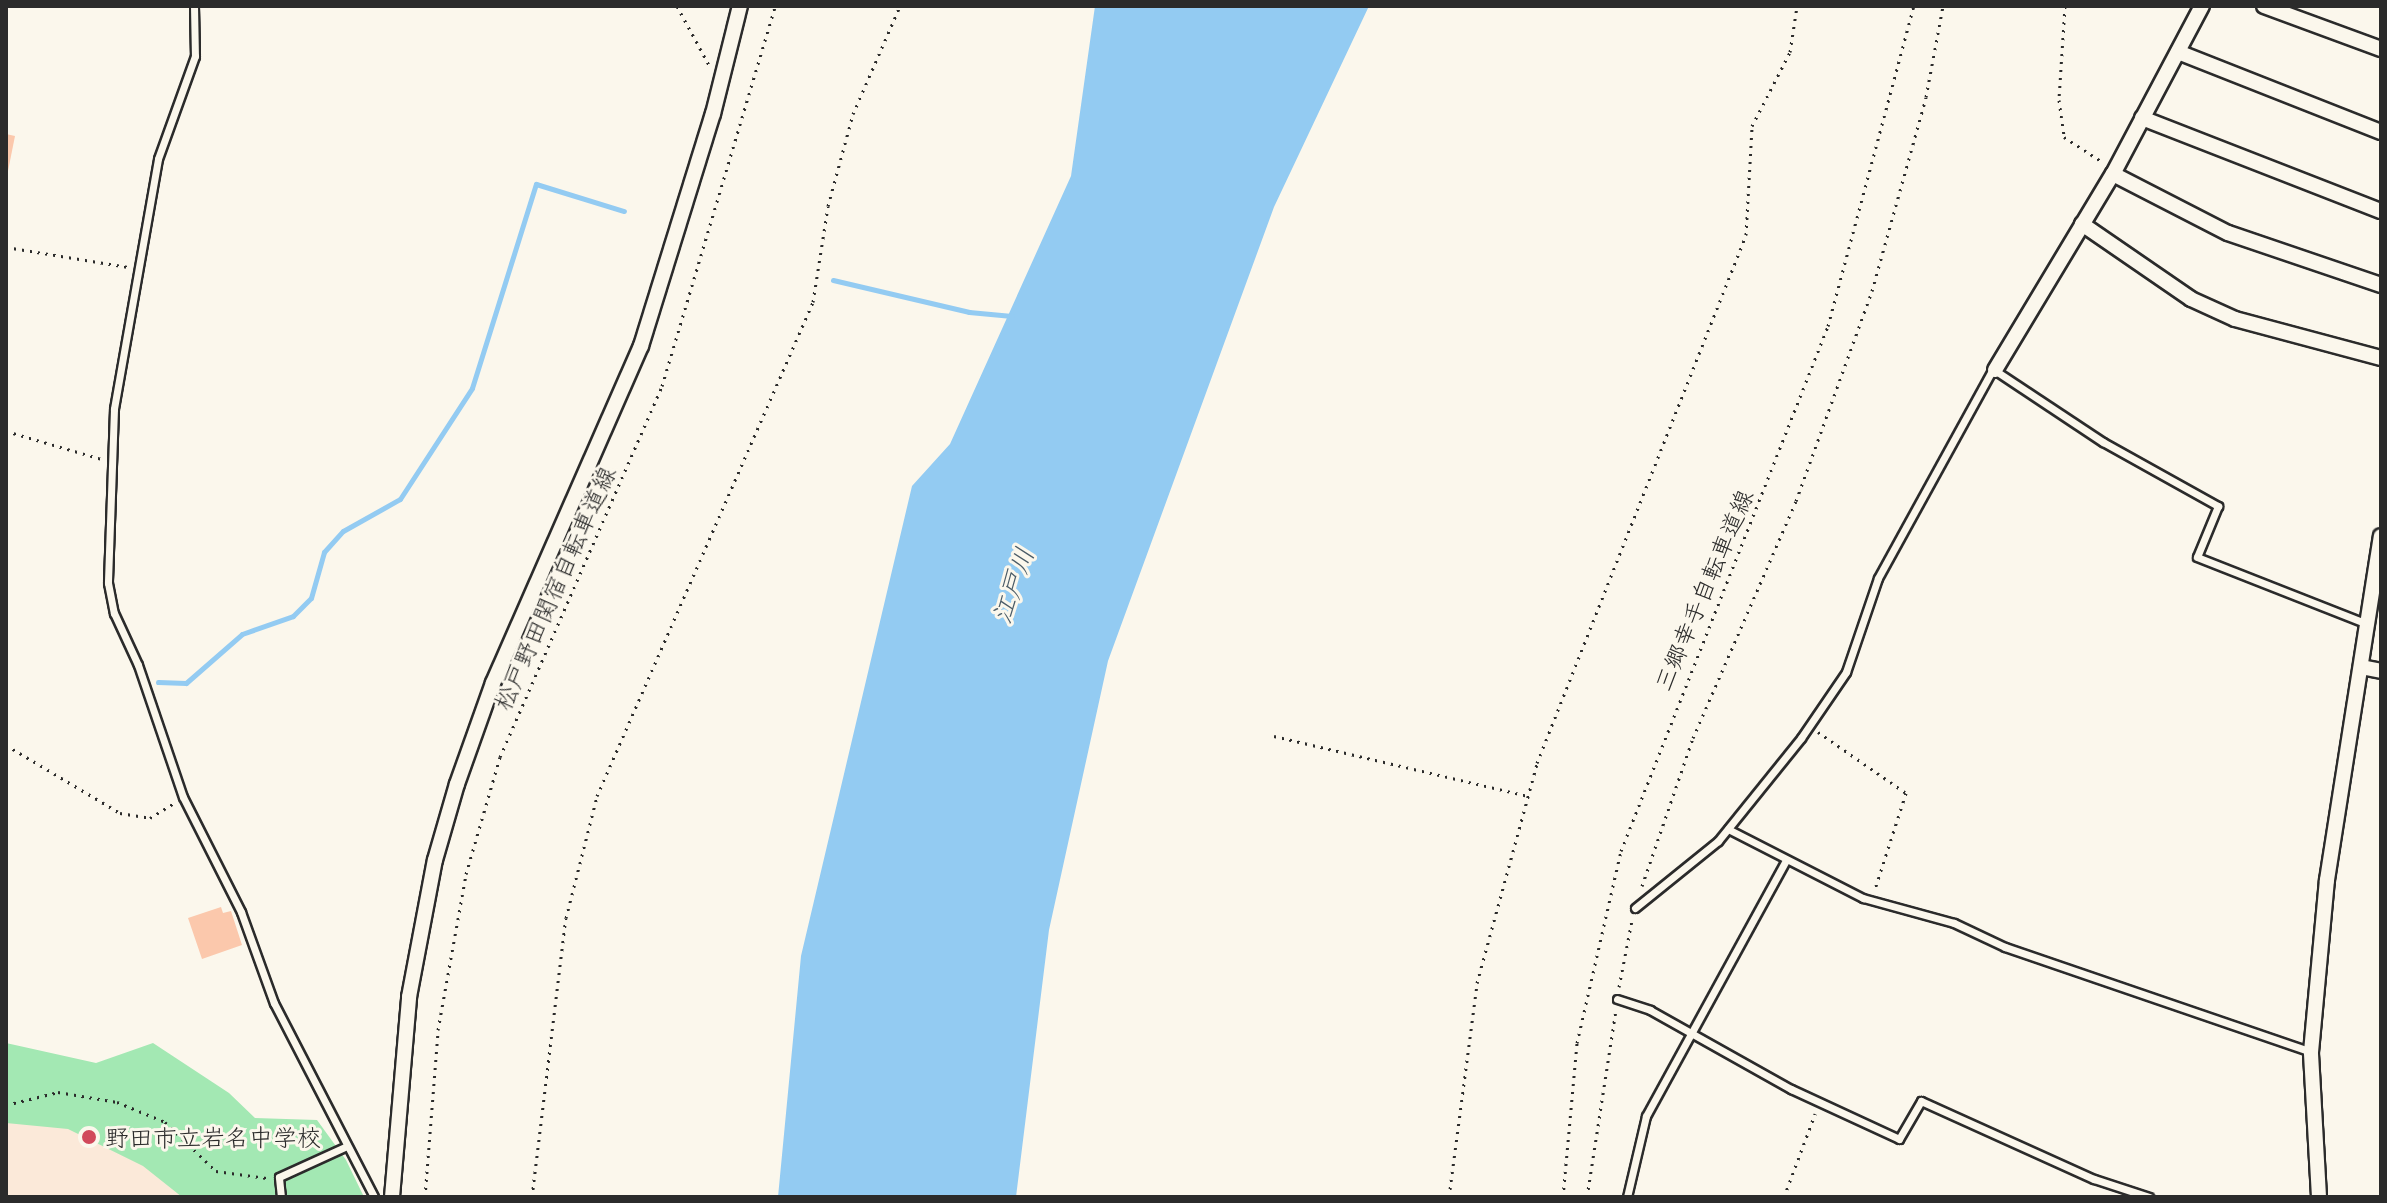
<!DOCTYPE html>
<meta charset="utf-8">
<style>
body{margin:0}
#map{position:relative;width:2387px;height:1203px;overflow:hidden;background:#fbf7ec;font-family:"Playpen Sans","Klee One",sans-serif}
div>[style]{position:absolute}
.built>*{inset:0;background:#fbe9d9}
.green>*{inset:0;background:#a3e8b3}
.water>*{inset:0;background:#93cbf2}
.stream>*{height:5px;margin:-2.5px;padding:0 2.5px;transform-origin:2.5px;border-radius:2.5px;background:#93cbf2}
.building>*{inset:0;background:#fbc8ac}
.path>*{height:3px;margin-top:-1.5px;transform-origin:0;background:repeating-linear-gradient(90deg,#2b2b2b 0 2px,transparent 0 8px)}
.roads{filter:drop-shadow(2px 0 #2b2b2b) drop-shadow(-2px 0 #2b2b2b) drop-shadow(0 2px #2b2b2b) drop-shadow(0 -2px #2b2b2b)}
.lane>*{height:7px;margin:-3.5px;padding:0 3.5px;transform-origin:3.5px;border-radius:3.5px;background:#fbf7ec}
.street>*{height:14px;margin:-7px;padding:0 7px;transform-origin:7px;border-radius:7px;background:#fbf7ec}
.dots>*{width:22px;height:22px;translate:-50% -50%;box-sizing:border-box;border:4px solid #fbf7ec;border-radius:50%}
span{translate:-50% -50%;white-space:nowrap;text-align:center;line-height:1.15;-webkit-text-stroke:6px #fbf7ec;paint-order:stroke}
.street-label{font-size:24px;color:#2b2b2b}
.poi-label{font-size:24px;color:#2b2b2b}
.left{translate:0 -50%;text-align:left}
.water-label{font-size:26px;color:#4a5b67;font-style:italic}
.frame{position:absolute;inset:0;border:8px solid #2b2b2b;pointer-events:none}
</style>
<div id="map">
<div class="built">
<div style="clip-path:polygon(18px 1107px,268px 1197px,6px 1197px,6px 1111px)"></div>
</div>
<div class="green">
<div style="clip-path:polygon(6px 1043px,96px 1063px,153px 1043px,229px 1093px,255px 1118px,317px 1120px,346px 1160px,364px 1197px,182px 1197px,143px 1166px,68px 1129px,6px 1123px)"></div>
</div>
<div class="water">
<div style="clip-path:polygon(1095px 6px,1369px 6px,1274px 207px,1108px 661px,1049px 930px,1016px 1197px,778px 1197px,801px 956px,912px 486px,950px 444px,1071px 176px)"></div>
</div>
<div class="stream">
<div style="left:833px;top:280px;width:140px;rotate:13.2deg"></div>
<div style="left:969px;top:312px;width:43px;rotate:5.3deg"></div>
<div style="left:158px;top:682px;width:28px;rotate:2deg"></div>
<div style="left:186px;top:683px;width:74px;rotate:-41.2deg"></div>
<div style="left:242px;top:634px;width:54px;rotate:-19.4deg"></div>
<div style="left:293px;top:616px;width:25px;rotate:-45deg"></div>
<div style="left:311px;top:598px;width:48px;rotate:-74.2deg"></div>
<div style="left:324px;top:552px;width:28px;rotate:-48deg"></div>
<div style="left:343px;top:531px;width:65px;rotate:-29.3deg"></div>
<div style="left:400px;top:499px;width:132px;rotate:-57deg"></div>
<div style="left:472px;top:388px;width:214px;rotate:-72.6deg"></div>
<div style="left:536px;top:184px;width:92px;rotate:17.1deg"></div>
</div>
<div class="building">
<div style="clip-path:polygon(6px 134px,15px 136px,7px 176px,6px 176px)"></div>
<div style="clip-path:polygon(221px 907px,223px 913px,231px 911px,242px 945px,202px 959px,188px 918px)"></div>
</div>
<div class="path">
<div style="left:677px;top:6px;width:67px;rotate:61.5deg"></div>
<div style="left:2065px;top:6px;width:94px;rotate:93.7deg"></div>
<div style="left:2059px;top:100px;width:37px;rotate:82deg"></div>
<div style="left:2064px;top:137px;width:44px;rotate:33deg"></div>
<div style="left:6px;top:247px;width:124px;rotate:9.3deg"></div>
<div style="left:6px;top:431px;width:100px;rotate:16.3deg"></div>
<div style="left:1818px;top:732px;width:107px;rotate:34.7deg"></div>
<div style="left:1906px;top:793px;width:101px;rotate:107.9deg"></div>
<div style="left:1274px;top:736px;width:260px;rotate:13.3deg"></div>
<div style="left:6px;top:745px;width:133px;rotate:30.8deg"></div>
<div style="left:120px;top:813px;width:30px;rotate:9deg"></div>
<div style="left:150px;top:818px;width:28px;rotate:-32deg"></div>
<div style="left:1642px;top:886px;width:157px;rotate:-71deg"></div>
<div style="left:1693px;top:738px;width:258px;rotate:-66.5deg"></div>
<div style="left:1796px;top:501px;width:223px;rotate:-70.1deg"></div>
<div style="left:1872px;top:291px;width:201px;rotate:-74.4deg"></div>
<div style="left:1926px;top:97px;width:93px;rotate:-79.4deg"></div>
<div style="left:1619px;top:987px;width:68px;rotate:-79deg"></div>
<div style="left:6px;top:1105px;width:54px;rotate:-14deg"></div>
<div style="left:58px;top:1092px;width:60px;rotate:9.6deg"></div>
<div style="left:117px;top:1102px;width:52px;rotate:22.6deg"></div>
<div style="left:165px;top:1122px;width:71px;rotate:43.9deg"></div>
<div style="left:216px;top:1171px;width:51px;rotate:7.8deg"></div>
<div style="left:425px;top:1197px;width:168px;rotate:-85.5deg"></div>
<div style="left:438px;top:1030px;width:158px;rotate:-79.8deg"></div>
<div style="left:466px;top:874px;width:122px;rotate:-73.8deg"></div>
<div style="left:500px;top:757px;width:405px;rotate:-66.4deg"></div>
<div style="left:662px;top:386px;width:396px;rotate:-73.4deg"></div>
<div style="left:532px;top:1197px;width:281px;rotate:-83.1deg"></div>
<div style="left:566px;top:918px;width:126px;rotate:-75.7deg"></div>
<div style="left:597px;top:796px;width:539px;rotate:-66.38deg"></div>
<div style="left:813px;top:302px;width:97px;rotate:-81.1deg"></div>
<div style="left:828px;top:206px;width:95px;rotate:-74.8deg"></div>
<div style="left:853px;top:114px;width:118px;rotate:-66.5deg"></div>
<div style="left:1449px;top:1197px;width:216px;rotate:-82.5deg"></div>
<div style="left:1477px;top:983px;width:228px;rotate:-74.7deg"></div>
<div style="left:1537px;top:763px;width:568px;rotate:-68.4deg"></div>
<div style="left:1746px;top:235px;width:109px;rotate:-86.8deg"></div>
<div style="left:1752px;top:126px;width:83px;rotate:-62.8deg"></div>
<div style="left:1790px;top:52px;width:47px;rotate:-81.3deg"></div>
<div style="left:1563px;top:1197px;width:155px;rotate:-84.8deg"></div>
<div style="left:1577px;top:1043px;width:197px;rotate:-77.1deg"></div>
<div style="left:1621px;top:851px;width:564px;rotate:-68.48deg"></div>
<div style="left:1828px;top:326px;width:331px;rotate:-75deg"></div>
<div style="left:1587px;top:1197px;width:189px;rotate:-81.2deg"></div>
<div style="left:1784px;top:1197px;width:89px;rotate:-69.5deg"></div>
</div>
<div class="roads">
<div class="lane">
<div style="left:194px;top:6px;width:50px;rotate:88.9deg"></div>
<div style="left:195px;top:56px;width:109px;rotate:109.8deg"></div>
<div style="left:158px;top:159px;width:254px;rotate:100deg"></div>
<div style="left:114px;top:409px;width:174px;rotate:92deg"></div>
<div style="left:108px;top:583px;width:31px;rotate:79deg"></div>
<div style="left:114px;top:613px;width:57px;rotate:65.2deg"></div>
<div style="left:138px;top:665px;width:139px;rotate:71.2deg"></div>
<div style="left:183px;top:797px;width:129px;rotate:63.2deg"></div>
<div style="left:241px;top:912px;width:97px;rotate:70.1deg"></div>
<div style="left:274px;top:1003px;width:218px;rotate:62.7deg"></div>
<div style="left:1728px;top:829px;width:152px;rotate:27.1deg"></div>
<div style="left:1863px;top:898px;width:94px;rotate:15.4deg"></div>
<div style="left:1954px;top:923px;width:56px;rotate:25.2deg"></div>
<div style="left:2005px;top:947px;width:324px;rotate:18.9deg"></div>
<div style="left:1635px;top:908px;width:107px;rotate:-38.9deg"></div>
<div style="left:1718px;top:841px;width:132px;rotate:-51.1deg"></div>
<div style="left:1801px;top:738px;width:80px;rotate:-55.7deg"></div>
<div style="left:1846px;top:672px;width:99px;rotate:-71.2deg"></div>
<div style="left:1878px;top:578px;width:239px;rotate:-61.2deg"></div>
<div style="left:1993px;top:369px;width:132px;rotate:33.6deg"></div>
<div style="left:2103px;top:442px;width:132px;rotate:29.1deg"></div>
<div style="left:2218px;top:506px;width:55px;rotate:112.4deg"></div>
<div style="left:2197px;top:557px;width:183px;rotate:21.5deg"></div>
<div style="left:1617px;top:999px;width:35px;rotate:18deg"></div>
<div style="left:1650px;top:1010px;width:162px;rotate:29.3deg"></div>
<div style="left:1791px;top:1089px;width:119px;rotate:24.8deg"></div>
<div style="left:1899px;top:1139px;width:44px;rotate:-59.9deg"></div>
<div style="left:1921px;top:1101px;width:190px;rotate:24.3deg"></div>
<div style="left:2094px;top:1179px;width:58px;rotate:18.1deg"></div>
<div style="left:281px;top:1197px;width:20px;rotate:-96deg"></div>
<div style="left:279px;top:1177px;width:75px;rotate:-24.5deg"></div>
<div style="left:1627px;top:1197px;width:83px;rotate:-76.8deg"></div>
<div style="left:1646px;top:1116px;width:292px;rotate:-61.3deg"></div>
</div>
<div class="street">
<div style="left:2264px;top:6px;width:125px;rotate:20.2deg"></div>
<div style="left:2178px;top:52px;width:218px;rotate:21.5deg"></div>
<div style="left:2142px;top:118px;width:256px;rotate:21.3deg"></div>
<div style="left:2113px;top:174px;width:129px;rotate:27.2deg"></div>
<div style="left:2228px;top:233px;width:162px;rotate:18.8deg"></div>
<div style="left:2082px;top:224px;width:132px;rotate:34.5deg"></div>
<div style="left:2191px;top:299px;width:48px;rotate:24.4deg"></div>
<div style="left:2235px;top:319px;width:151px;rotate:15deg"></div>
<div style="left:1995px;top:370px;width:229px;rotate:-59deg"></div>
<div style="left:2113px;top:174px;width:190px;rotate:-62.1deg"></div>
<div style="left:2361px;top:667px;width:20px;rotate:11deg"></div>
<div style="left:392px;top:1197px;width:201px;rotate:-85.1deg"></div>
<div style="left:409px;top:997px;width:139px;rotate:-79.3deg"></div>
<div style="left:435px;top:860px;width:79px;rotate:-73.9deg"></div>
<div style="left:457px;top:784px;width:107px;rotate:-70.4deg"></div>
<div style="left:493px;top:683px;width:368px;rotate:-66.3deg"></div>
<div style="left:641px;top:346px;width:243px;rotate:-72.8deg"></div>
<div style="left:713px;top:114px;width:111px;rotate:-76deg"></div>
<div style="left:2319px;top:1197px;width:145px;rotate:-93.2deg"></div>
<div style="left:2311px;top:1052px;width:173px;rotate:-84.7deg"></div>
<div style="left:2327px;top:880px;width:348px;rotate:-81.1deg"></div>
</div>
</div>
<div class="dots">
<div style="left:89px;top:1137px;background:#d1495b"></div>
</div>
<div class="street-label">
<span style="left:554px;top:588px;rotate:-66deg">松戸野田関宿自転車道線</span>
<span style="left:1703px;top:590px;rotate:-67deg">三郷幸手自転車道線</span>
</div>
<div class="poi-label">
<span class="left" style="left:105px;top:1137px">野田市立岩名中学校</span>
</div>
<div class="water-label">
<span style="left:1012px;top:585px;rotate:-71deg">江戸川</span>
</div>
<div class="frame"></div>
</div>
